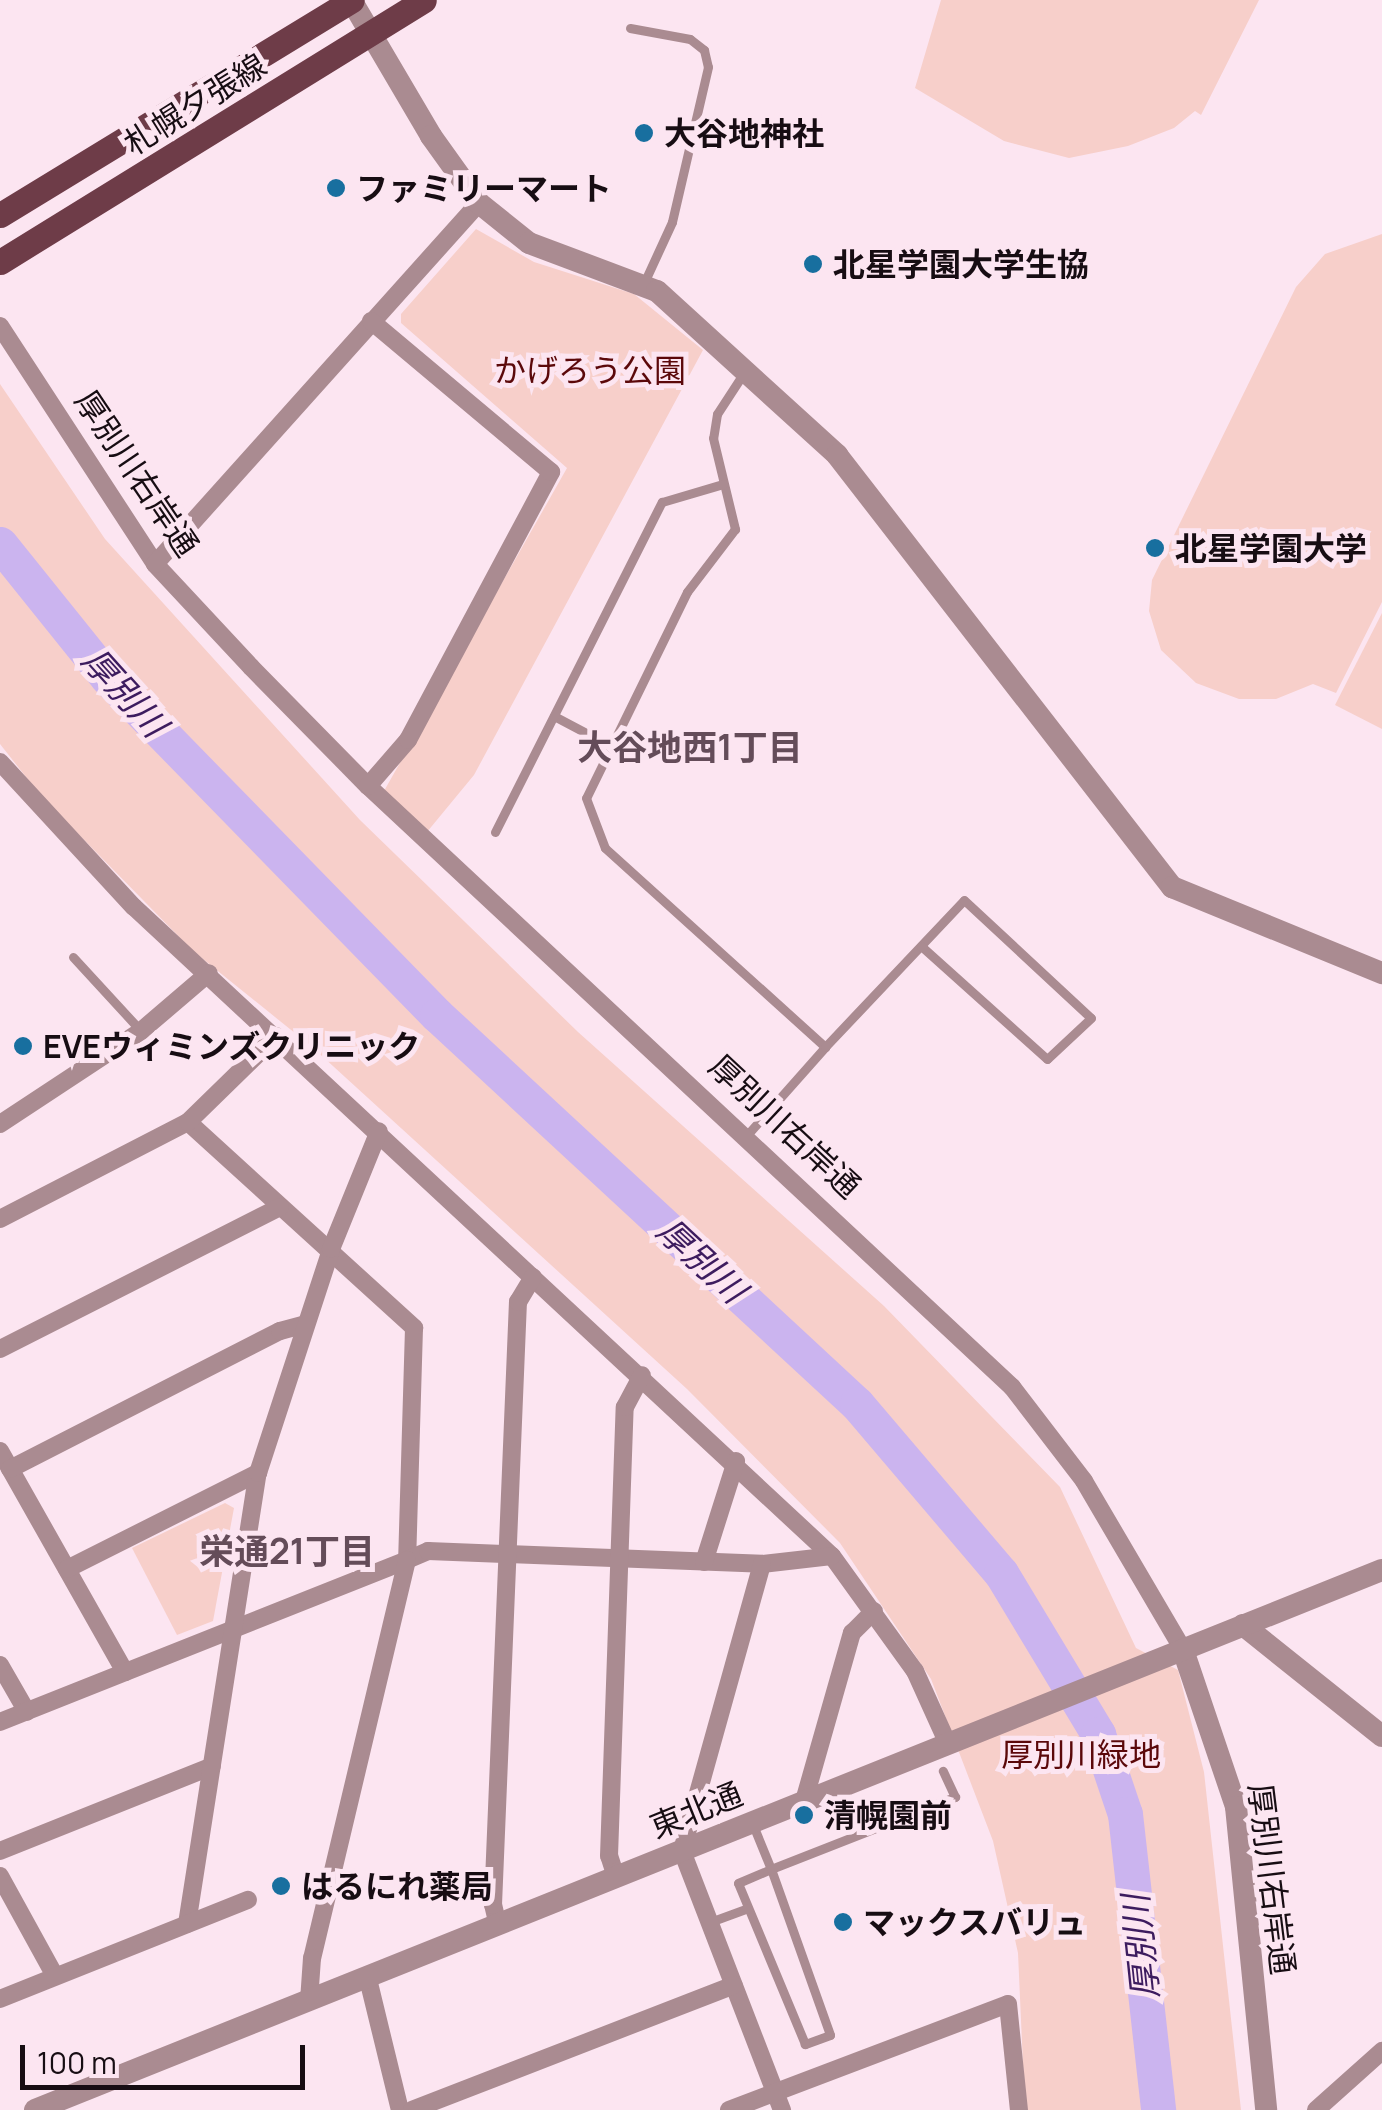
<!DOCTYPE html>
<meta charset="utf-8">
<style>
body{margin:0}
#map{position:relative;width:1382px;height:2110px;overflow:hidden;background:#fce5f1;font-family:Manrope,"Noto Sans JP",sans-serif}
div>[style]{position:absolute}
.green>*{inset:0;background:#f7cfca}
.river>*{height:35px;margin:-17.5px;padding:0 17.5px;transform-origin:17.5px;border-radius:17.5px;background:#cbb4ef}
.service>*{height:9px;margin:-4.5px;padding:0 4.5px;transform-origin:4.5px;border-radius:4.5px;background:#aa8b91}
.minor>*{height:18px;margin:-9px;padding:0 9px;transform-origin:9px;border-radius:9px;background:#aa8b91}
.tertiary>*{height:22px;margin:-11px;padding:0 11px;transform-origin:11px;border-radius:11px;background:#aa8b91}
.primary>*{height:25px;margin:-12.5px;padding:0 12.5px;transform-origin:12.5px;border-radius:12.5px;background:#6e3c48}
.dots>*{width:28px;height:28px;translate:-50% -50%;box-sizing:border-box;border:5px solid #fce5f1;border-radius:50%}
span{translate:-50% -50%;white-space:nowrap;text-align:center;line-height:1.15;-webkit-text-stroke:10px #fce5f1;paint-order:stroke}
.street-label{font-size:32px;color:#170d13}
.poi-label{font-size:32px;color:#170d13;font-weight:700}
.left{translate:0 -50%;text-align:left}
.park-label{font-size:32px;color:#5b080a}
.water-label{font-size:35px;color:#3d1c5f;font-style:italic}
.neighbourhood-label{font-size:35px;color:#644c59;font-weight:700}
.scale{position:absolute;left:20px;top:2045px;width:285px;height:45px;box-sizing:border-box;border:5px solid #170d13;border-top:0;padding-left:12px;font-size:30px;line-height:35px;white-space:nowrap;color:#170d13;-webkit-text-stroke:8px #fce5f1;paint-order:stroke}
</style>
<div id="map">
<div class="green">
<div style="clip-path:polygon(941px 0,1259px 0,1201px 115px,1195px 111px,1174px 128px,1128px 146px,1069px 158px,1004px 141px,915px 88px)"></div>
<div style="clip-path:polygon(476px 229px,534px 262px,634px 294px,703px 350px,474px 775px,427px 832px,384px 791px,567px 468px,401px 323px,401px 314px)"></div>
<div style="clip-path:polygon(1382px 234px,1382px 602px,1336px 693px,1313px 684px,1276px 699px,1239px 699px,1196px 683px,1161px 650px,1149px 611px,1152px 580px,1296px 287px,1325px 254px)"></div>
<div style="clip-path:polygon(0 384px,105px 539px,360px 820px,578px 1032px,884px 1306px,1060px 1487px,1136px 1648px,1178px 1670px,1204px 1772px,1241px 2110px,1025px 2110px,1018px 1953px,993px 1841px,931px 1679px,840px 1543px,687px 1389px,311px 1046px,193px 951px,41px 796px,0 744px)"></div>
<div style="clip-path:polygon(1382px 613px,1382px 729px,1335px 705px)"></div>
<div style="clip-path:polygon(225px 1503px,234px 1508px,213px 1621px,177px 1635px,132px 1548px)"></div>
</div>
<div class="river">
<div style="left:0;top:544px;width:171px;rotate:51.2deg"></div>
<div style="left:107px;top:677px;width:472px;rotate:45.7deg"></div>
<div style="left:437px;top:1015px;width:572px;rotate:42.81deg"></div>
<div style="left:857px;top:1404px;width:222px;rotate:49.6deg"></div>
<div style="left:1001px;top:1573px;width:188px;rotate:58.9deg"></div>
<div style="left:1098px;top:1734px;width:84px;rotate:71.4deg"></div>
<div style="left:1125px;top:1814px;width:298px;rotate:83.6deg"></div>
</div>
<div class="service">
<div style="left:630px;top:28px;width:61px;rotate:10.4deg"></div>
<div style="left:690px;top:39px;width:18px;rotate:38deg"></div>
<div style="left:704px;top:50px;width:17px;rotate:77deg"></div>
<div style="left:708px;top:67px;width:159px;rotate:103.1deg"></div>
<div style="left:672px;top:222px;width:67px;rotate:114.7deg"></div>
<div style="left:745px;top:371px;width:51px;rotate:123.1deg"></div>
<div style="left:717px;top:414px;width:24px;rotate:99deg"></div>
<div style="left:713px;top:438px;width:94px;rotate:76.4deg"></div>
<div style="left:735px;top:529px;width:79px;rotate:127.3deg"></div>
<div style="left:687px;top:592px;width:229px;rotate:116.1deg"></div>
<div style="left:586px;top:798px;width:53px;rotate:69.2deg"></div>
<div style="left:605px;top:848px;width:297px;rotate:42.1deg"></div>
<div style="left:554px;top:716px;width:62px;rotate:27.8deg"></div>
<div style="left:495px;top:832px;width:370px;rotate:-63.2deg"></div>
<div style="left:662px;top:502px;width:64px;rotate:-16.4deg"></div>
<div style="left:73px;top:957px;width:100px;rotate:47.4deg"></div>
<div style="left:747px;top:1135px;width:118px;rotate:-48.4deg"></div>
<div style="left:825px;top:1047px;width:202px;rotate:-46.6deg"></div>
<div style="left:964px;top:900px;width:173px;rotate:42.9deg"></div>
<div style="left:1091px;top:1018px;width:60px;rotate:137deg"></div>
<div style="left:1047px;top:1059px;width:169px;rotate:-138.1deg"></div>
<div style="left:753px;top:1825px;width:48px;rotate:67.8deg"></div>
<div style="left:771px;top:1869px;width:176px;rotate:70.4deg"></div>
<div style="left:830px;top:2035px;width:27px;rotate:160deg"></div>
<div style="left:805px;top:2044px;width:174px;rotate:-112.6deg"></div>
<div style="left:738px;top:1883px;width:36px;rotate:-23deg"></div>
<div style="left:771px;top:1869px;width:198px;rotate:-21.4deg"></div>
<div style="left:955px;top:1797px;width:29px;rotate:-115deg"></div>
<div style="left:710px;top:1922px;width:40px;rotate:-20.2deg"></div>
</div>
<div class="minor">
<div style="left:0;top:326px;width:284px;rotate:56.9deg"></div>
<div style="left:155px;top:564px;width:141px;rotate:47deg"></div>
<div style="left:251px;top:667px;width:167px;rotate:45.5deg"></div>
<div style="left:368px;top:786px;width:881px;rotate:43.02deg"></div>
<div style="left:1012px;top:1387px;width:118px;rotate:52.5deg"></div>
<div style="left:1084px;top:1481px;width:196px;rotate:59.6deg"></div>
<div style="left:155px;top:564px;width:485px;rotate:-48.1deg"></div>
<div style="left:0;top:762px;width:197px;rotate:47.3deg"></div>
<div style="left:134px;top:907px;width:953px;rotate:42.92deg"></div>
<div style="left:832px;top:1556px;width:142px;rotate:54.2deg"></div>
<div style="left:915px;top:1671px;width:80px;rotate:65.7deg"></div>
<div style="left:368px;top:786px;width:61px;rotate:-49deg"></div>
<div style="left:408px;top:740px;width:304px;rotate:-61.9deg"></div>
<div style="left:551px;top:472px;width:235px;rotate:-140deg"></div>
<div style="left:188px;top:1122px;width:306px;rotate:42.3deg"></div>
<div style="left:414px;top:1328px;width:232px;rotate:91.7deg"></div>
<div style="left:407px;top:1560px;width:23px;rotate:-23deg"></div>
<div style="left:428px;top:1551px;width:334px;rotate:2.2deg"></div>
<div style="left:762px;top:1564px;width:70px;rotate:-6.5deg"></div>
<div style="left:0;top:1124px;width:169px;rotate:-33.4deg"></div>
<div style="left:141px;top:1031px;width:89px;rotate:-40.5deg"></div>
<div style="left:0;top:1219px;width:212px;rotate:-27.3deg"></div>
<div style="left:188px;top:1122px;width:123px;rotate:-44.3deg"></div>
<div style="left:0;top:1349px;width:314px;rotate:-26.9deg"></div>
<div style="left:0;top:1451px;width:254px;rotate:60.5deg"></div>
<div style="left:10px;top:1469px;width:303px;rotate:-27.1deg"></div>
<div style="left:280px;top:1331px;width:27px;rotate:-15deg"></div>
<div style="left:704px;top:1562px;width:106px;rotate:-72.4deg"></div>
<div style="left:762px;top:1564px;width:298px;rotate:105.6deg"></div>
<div style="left:682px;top:1851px;width:278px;rotate:68.9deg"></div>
<div style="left:67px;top:1569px;width:214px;rotate:-26.7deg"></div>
<div style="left:0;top:1665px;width:54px;rotate:60.1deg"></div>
<div style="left:0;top:1722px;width:438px;rotate:-21.7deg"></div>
<div style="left:407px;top:1560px;width:409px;rotate:103.4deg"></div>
<div style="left:312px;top:1958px;width:43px;rotate:94deg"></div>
<div style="left:804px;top:1801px;width:175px;rotate:-74.1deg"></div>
<div style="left:852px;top:1633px;width:31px;rotate:-45deg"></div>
<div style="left:0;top:1851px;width:228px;rotate:-21.8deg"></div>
<div style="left:0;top:1876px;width:114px;rotate:61.2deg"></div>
<div style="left:616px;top:1877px;width:22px;rotate:-108deg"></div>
<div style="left:609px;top:1856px;width:449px;rotate:-88deg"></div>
<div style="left:625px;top:1407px;width:36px;rotate:-62deg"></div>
<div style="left:187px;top:1924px;width:457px;rotate:-81.1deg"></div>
<div style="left:258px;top:1473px;width:236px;rotate:-71.9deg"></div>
<div style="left:331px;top:1249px;width:127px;rotate:-67.9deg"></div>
<div style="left:498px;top:1926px;width:22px;rotate:-103deg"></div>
<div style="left:493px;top:1905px;width:604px;rotate:-87.63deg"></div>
<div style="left:518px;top:1302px;width:29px;rotate:-59deg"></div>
<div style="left:368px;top:1979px;width:135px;rotate:76.3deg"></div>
<div style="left:0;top:1999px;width:267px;rotate:-21.8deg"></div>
<div style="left:412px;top:2110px;width:345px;rotate:-21.2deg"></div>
<div style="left:729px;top:2110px;width:298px;rotate:-20.8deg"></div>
<div style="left:1008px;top:2004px;width:107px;rotate:84.1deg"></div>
<div style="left:1316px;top:2110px;width:89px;rotate:-41.8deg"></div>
</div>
<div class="tertiary">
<div style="left:351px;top:0;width:158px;rotate:59.5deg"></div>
<div style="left:431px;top:136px;width:82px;rotate:54.4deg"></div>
<div style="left:479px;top:203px;width:64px;rotate:38.7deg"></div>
<div style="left:529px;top:243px;width:137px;rotate:20.6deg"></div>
<div style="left:657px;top:291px;width:244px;rotate:42.3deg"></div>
<div style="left:837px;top:455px;width:547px;rotate:52.21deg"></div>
<div style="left:1172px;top:887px;width:227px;rotate:22.3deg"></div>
<div style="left:1243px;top:1625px;width:178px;rotate:38.6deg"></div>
<div style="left:1183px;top:1650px;width:166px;rotate:71.3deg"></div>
<div style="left:1236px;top:1807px;width:304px;rotate:84.3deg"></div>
<div style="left:35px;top:2110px;width:1451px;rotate:-21.85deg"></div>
</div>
<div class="primary">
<div style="left:0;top:215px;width:412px;rotate:-31.4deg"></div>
<div style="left:0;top:262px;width:498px;rotate:-31.7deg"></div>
</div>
<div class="dots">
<div style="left:644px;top:133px;background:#186f9f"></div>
<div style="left:336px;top:188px;background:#186f9f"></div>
<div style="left:813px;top:264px;background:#186f9f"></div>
<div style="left:1155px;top:548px;background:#186f9f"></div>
<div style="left:23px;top:1046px;background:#186f9f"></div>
<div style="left:804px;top:1815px;background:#186f9f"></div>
<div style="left:281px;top:1886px;background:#186f9f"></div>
<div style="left:843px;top:1922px;background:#186f9f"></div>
</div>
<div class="street-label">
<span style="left:195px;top:104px;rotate:-32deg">札幌夕張線</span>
<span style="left:137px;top:473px;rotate:56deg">厚別川右岸通</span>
<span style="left:785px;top:1126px;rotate:43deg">厚別川右岸通</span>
<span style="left:696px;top:1810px;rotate:-22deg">東北通</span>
<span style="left:1272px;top:1879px;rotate:83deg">厚別川右岸通</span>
</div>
<div class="poi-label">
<span class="left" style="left:664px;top:133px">大谷地神社</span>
<span class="left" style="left:356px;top:188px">ファミリーマート</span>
<span class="left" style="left:833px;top:264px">北星学園大学生協</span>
<span class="left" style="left:1175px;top:548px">北星学園大学</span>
<span class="left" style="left:43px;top:1046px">EVEウィミンズクリニック</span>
<span class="left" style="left:824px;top:1815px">清幌園前</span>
<span class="left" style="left:301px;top:1886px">はるにれ薬局</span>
<span class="left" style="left:863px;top:1922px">マックスバリュ</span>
</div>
<div class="park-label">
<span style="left:590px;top:370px">かげろう公園</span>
<span style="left:1081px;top:1754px">厚別川緑地</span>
</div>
<div class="water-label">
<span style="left:125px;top:692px;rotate:48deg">厚別川</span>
<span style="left:702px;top:1260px;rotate:43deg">厚別川</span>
<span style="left:1140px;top:1947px;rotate:-96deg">厚別川</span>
</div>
<div class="neighbourhood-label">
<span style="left:690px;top:747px">大谷地西1丁目</span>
<span style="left:287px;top:1551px">栄通21丁目</span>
</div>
<div class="scale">100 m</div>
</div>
